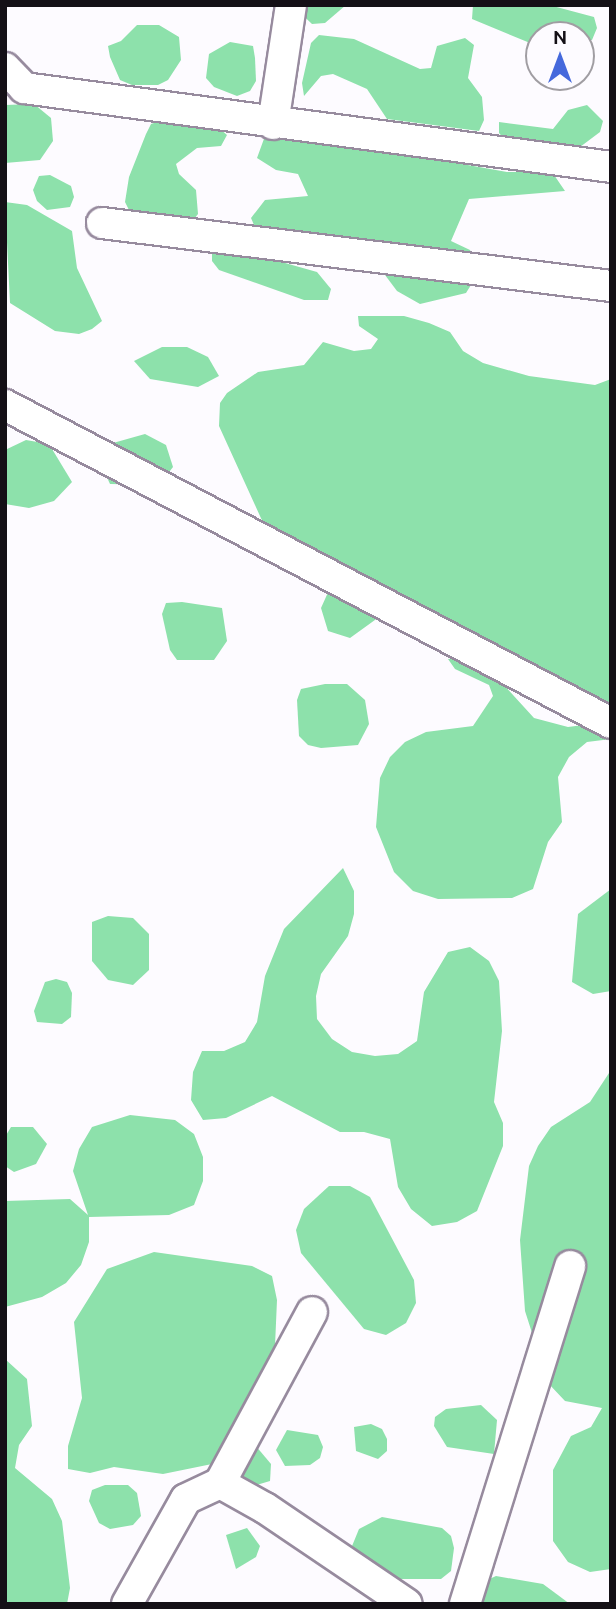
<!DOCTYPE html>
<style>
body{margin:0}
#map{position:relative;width:616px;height:1609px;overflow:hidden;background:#fdfbff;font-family:Ubuntu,sans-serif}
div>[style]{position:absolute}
.forest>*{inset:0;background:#8de1ab}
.roads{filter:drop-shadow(2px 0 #978b9e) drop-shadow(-2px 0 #978b9e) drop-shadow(0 2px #978b9e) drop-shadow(0 -2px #978b9e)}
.minor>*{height:30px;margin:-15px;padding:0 15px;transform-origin:15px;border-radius:15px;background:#fff}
span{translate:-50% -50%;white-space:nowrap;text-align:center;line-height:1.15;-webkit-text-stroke:7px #fdfbff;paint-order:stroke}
.frame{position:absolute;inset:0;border:7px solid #141016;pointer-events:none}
.north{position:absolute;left:525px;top:21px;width:70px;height:70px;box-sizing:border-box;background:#fdfbff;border:2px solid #a09da2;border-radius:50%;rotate:0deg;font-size:19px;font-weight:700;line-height:28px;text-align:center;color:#141016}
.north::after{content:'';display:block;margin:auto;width:24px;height:32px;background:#4569dc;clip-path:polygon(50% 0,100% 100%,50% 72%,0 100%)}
</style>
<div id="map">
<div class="forest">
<div style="clip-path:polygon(292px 5px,346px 5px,325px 23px,312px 24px)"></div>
<div style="clip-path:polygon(473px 5px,549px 5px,594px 17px,597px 28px,592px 40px,581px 41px,581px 35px,539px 35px,539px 42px,530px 43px,472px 19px)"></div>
<div style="clip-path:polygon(137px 25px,159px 25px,179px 37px,181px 60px,168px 80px,158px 85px,132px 85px,120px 80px,110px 57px,108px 46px,121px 41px)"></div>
<div style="clip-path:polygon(319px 35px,354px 39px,420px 69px,431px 68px,437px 46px,465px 38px,474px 45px,468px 78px,482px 97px,484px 120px,479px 131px,387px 119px,367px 89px,333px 74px,321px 76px,304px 96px,302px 83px,311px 43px)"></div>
<div style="clip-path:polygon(230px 42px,253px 46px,255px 58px,256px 81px,250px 91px,237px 96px,214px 87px,206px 78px,209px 54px)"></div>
<div style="clip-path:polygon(34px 104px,51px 118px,53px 141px,40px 160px,5px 163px,5px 105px)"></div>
<div style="clip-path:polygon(587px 105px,603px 121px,600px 132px,580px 147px,554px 152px,507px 142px,499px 133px,499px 122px,553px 129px,568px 110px)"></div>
<div style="clip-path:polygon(163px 120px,219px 128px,227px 135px,221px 146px,197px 148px,176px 164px,179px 174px,196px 190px,198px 214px,190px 224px,131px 214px,125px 202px,129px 177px,146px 134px,151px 124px)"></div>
<div style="clip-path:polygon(265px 136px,352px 138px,395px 152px,507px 172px,552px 172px,565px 191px,469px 199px,451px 241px,470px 250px,479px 272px,466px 293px,420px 304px,397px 291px,382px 271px,261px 241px,251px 218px,265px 200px,308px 196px,298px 174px,276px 170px,257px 158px)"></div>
<div style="clip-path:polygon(50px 175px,71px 186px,74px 197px,70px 207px,47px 210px,37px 201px,33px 190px,39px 176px)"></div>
<div style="clip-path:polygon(5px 202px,27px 205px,72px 231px,77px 268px,102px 321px,92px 329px,79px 334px,55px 331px,10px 303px)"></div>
<div style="clip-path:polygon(212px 249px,235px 249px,317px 272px,331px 289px,328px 300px,304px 300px,219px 270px,212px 261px)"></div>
<div style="clip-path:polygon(358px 316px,404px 316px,429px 323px,450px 332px,463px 351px,483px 363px,529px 376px,595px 385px,611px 379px,611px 739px,587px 742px,569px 757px,558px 777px,562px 822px,548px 842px,533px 889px,512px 898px,438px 899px,413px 891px,394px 872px,376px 827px,380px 778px,390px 757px,405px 742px,426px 732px,473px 726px,493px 696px,489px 685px,455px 669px,448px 659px,460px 658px,493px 673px,534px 718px,568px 727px,591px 724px,386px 612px,350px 638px,328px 631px,321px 608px,330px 588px,265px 527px,219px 426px,220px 403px,227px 393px,258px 372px,304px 365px,323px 342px,354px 351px,371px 349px,378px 339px,359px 326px)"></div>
<div style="clip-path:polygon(162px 347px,187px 347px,208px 357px,219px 376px,198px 387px,150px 379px,134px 361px)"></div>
<div style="clip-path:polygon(145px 434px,166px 445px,173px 467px,159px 485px,110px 484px,100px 462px,113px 443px)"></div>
<div style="clip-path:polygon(26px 440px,49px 444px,72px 482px,54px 501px,29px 508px,5px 504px,5px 450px)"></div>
<div style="clip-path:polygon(182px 602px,222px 608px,227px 641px,214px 660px,177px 660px,170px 650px,162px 614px,166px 603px)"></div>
<div style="clip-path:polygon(325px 684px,347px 684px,365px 700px,369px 724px,358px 745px,321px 748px,308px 745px,299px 736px,297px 700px,301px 689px)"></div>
<div style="clip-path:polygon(343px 868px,354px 891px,354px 914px,348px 936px,321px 974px,316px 996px,317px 1019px,332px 1039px,352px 1052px,375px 1056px,398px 1054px,417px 1041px,424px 992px,448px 952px,470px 947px,489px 961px,499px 981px,502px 1031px,494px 1102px,503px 1123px,503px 1146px,477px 1211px,457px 1222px,432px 1226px,411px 1209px,398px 1187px,390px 1139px,364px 1132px,340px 1132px,272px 1096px,226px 1118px,203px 1120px,191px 1100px,193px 1072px,202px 1051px,224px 1051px,245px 1042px,257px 1022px,265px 976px,284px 929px)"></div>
<div style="clip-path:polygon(611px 889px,611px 991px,593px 994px,572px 982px,578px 914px)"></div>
<div style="clip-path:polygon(108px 916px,133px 918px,149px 934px,149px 970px,133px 985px,108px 980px,92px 961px,92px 922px)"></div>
<div style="clip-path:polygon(56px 979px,67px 982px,72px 993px,71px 1017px,62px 1024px,37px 1022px,34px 1011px,45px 982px)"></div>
<div style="clip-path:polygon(611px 1070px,611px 1569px,590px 1572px,568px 1562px,553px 1541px,553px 1470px,571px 1436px,591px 1427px,602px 1408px,565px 1401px,548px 1383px,525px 1311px,520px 1240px,529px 1166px,538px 1146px,551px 1127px,590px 1102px)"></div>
<div style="clip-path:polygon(130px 1115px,175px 1120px,194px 1134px,203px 1157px,203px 1181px,194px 1205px,169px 1215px,89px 1217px,89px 1242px,81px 1265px,66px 1283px,42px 1297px,5px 1307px,5px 1201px,70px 1199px,88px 1215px,73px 1171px,79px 1149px,92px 1127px)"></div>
<div style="clip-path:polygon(11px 1127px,33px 1127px,47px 1144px,36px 1164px,14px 1172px,5px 1166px,5px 1137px)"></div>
<div style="clip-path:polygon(329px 1186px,350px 1186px,370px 1197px,414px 1280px,416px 1303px,406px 1323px,386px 1335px,364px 1329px,301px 1253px,296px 1230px,304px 1209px)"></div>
<div style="clip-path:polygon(154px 1252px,252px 1266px,272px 1276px,277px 1300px,273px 1392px,250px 1435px,212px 1464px,163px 1474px,114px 1467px,90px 1473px,68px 1469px,68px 1446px,82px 1398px,74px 1322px,107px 1269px)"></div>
<div style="clip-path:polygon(5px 1359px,27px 1379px,32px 1426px,19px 1445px,15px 1468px,52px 1499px,62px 1521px,70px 1588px,67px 1604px,5px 1604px)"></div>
<div style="clip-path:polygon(481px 1405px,497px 1420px,494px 1454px,447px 1447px,434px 1426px,435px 1417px,446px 1409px)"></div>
<div style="clip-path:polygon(371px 1424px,382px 1429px,387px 1439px,387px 1451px,378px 1459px,356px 1451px,354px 1427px)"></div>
<div style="clip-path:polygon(287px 1430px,318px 1435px,323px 1447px,320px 1458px,310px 1465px,285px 1466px,276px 1450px)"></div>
<div style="clip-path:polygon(255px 1445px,271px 1464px,270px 1481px,240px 1490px,237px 1449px)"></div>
<div style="clip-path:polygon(105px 1485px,128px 1485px,137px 1493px,141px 1516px,133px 1525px,110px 1529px,99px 1523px,89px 1501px,92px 1490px)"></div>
<div style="clip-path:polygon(382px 1517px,442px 1528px,451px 1536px,454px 1548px,451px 1571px,441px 1579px,389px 1579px,350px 1551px,359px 1529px)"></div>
<div style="clip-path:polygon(247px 1528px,260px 1546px,256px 1557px,236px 1569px,226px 1535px)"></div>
<div style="clip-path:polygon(496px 1576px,543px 1584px,570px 1604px,470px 1604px,474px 1586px)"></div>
</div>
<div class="roads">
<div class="minor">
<div style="left:5px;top:68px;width:28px;rotate:46deg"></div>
<div style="left:24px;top:88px;width:592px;rotate:7.66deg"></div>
<div style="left:273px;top:124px;width:120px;rotate:-81.4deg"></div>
<div style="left:102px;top:223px;width:513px;rotate:7.06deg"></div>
<div style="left:5px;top:405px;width:684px;rotate:27.69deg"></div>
<div style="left:220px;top:1483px;width:194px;rotate:-61.7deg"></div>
<div style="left:127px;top:1604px;width:120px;rotate:-60.7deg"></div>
<div style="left:186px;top:1499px;width:38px;rotate:-25deg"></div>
<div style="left:220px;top:1483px;width:51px;rotate:29.1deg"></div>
<div style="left:265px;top:1508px;width:171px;rotate:34.1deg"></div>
<div style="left:465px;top:1604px;width:354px;rotate:-72.7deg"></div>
</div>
</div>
<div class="frame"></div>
<div class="north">N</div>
</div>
